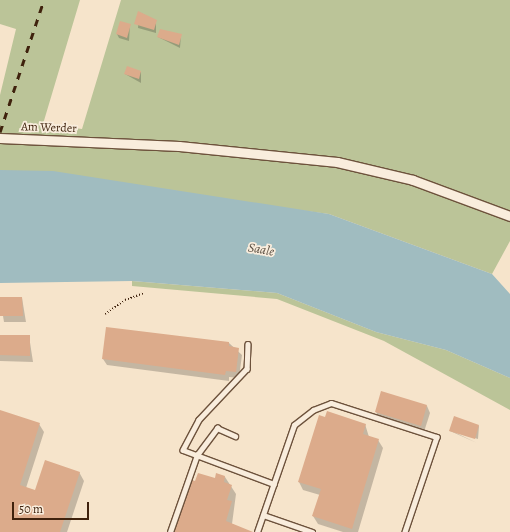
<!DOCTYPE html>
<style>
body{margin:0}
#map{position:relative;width:510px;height:532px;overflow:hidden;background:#f6e4cb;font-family:Alegreya,serif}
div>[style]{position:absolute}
.green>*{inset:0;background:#bbc498}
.water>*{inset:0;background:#a0bcc0}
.shadow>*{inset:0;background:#0003}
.building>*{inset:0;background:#dcab8b}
.path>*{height:2px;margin-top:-1px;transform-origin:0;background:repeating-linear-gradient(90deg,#3f220d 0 1px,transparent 0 3px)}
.roads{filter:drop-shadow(1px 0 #6d523c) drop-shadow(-1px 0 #6d523c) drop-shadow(0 1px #6d523c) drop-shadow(0 -1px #6d523c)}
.lane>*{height:4.5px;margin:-2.25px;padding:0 2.25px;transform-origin:2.25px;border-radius:2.25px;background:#f9eddd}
.street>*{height:9px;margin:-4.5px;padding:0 4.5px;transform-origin:4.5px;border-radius:4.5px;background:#f9eddd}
.rail>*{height:3px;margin-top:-1.5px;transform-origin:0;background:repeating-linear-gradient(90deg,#3f220d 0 7px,transparent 0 14px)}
span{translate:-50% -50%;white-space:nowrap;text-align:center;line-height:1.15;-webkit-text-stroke:3.5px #f9eddd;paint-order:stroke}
.street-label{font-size:12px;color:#3f220d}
.water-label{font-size:13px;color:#5c5043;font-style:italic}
.scale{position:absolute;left:12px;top:502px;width:77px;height:18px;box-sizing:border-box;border:2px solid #3f220d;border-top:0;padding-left:5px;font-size:12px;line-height:14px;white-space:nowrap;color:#3f220d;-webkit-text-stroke:3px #f9eddd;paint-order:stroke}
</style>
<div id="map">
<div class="green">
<div style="clip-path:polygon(0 0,80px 0,43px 124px,82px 129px,121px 0,510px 0,510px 241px,492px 274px,329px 214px,0 171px,0 95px,16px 29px,0 24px)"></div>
<div style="clip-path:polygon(132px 281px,277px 293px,376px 332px,446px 350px,510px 378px,510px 410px,384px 341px,277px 299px,132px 286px)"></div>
</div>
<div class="water">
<div style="clip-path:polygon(0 170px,53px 171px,329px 214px,492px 274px,510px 294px,510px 378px,446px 350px,376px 332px,277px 293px,132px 281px,0 283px)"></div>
</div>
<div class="shadow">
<div style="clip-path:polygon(139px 12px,156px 21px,156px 33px,138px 28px)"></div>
<div style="clip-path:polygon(130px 25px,129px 41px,119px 38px,117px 34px)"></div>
<div style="clip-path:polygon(181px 35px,180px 48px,158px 37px)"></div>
<div style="clip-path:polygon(141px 72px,141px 83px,125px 74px)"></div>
<div style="clip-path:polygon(0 298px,22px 298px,26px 322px,4px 322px)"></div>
<div style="clip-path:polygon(0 336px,29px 336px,33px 362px,0 361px)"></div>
<div style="clip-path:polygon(229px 343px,242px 355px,239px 378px,229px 377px,229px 381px,107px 365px,103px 359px)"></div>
<div style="clip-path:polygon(427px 406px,430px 413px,424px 432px,379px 418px,376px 412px)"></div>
<div style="clip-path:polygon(0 411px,39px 424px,44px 432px,26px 488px,35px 491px,79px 472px,84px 481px,67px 532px,0 532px)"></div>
<div style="clip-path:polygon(365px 424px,369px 437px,378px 440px,383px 448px,358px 532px,343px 532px,318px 524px,313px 516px,320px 495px,303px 490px,299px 482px)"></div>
<div style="clip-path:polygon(479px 426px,478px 439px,452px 431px,477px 443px,450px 431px)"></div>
<div style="clip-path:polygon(199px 474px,215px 480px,225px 477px,236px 494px,232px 524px,249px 532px,174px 532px)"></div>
</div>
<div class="building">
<div style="clip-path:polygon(138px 11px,157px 20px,154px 30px,134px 24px)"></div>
<div style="clip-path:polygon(120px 21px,131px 24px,127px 38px,116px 34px)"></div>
<div style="clip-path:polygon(160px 29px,182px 34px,179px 45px,157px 37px)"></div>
<div style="clip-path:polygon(127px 66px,141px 71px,139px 79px,124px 74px)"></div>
<div style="clip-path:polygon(0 297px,22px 297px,23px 316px,0 316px)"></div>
<div style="clip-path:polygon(106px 327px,229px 342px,229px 346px,239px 348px,236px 372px,226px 371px,225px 375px,102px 359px)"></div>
<div style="clip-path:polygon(0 335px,30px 335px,30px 356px,0 355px)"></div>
<div style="clip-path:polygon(381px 391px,427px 405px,421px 426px,375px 412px)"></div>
<div style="clip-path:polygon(0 410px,40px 423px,20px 485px,35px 490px,45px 460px,80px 472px,60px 532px,0 532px)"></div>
<div style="clip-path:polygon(327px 411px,366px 424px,363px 434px,379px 439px,352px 529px,312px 516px,321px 489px,298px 482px,319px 415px,325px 417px)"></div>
<div style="clip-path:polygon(454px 416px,479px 425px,475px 439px,449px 431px)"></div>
<div style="clip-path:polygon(198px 473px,215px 478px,216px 473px,225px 476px,224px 482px,232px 485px,227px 500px,232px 501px,226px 521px,253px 532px,174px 532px,192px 480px,195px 481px)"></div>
</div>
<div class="path">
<div style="left:105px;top:314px;width:24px;rotate:-35deg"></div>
<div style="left:125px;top:300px;width:20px;rotate:-20deg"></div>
</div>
<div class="roads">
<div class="lane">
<div style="left:248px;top:344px;width:25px;rotate:92deg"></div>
<div style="left:247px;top:369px;width:70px;rotate:133.3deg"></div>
<div style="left:199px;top:420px;width:34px;rotate:118deg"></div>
<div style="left:183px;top:450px;width:97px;rotate:20.5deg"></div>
<div style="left:263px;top:515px;width:52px;rotate:19.1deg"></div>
<div style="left:170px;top:532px;width:82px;rotate:-70.7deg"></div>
<div style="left:197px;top:455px;width:34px;rotate:-53deg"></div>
<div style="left:217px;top:428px;width:20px;rotate:24deg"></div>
<div style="left:257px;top:532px;width:113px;rotate:-70.9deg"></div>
<div style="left:294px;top:425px;width:24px;rotate:-38deg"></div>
<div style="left:313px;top:410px;width:19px;rotate:-21deg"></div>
<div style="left:331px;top:403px;width:111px;rotate:17.8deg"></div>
<div style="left:437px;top:437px;width:100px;rotate:108.6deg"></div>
</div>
<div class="street">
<div style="left:0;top:138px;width:179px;rotate:2.6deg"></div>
<div style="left:179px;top:146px;width:159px;rotate:5.8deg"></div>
<div style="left:337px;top:162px;width:78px;rotate:13.3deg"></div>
<div style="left:413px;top:180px;width:103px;rotate:20.4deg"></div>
</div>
</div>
<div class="rail">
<div style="left:0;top:132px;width:139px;rotate:-71.6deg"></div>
</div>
<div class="street-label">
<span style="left:49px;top:128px;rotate:2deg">Am Werder</span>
</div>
<div class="water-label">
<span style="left:261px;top:250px;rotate:10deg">Saale</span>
</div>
<div class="scale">50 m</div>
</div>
